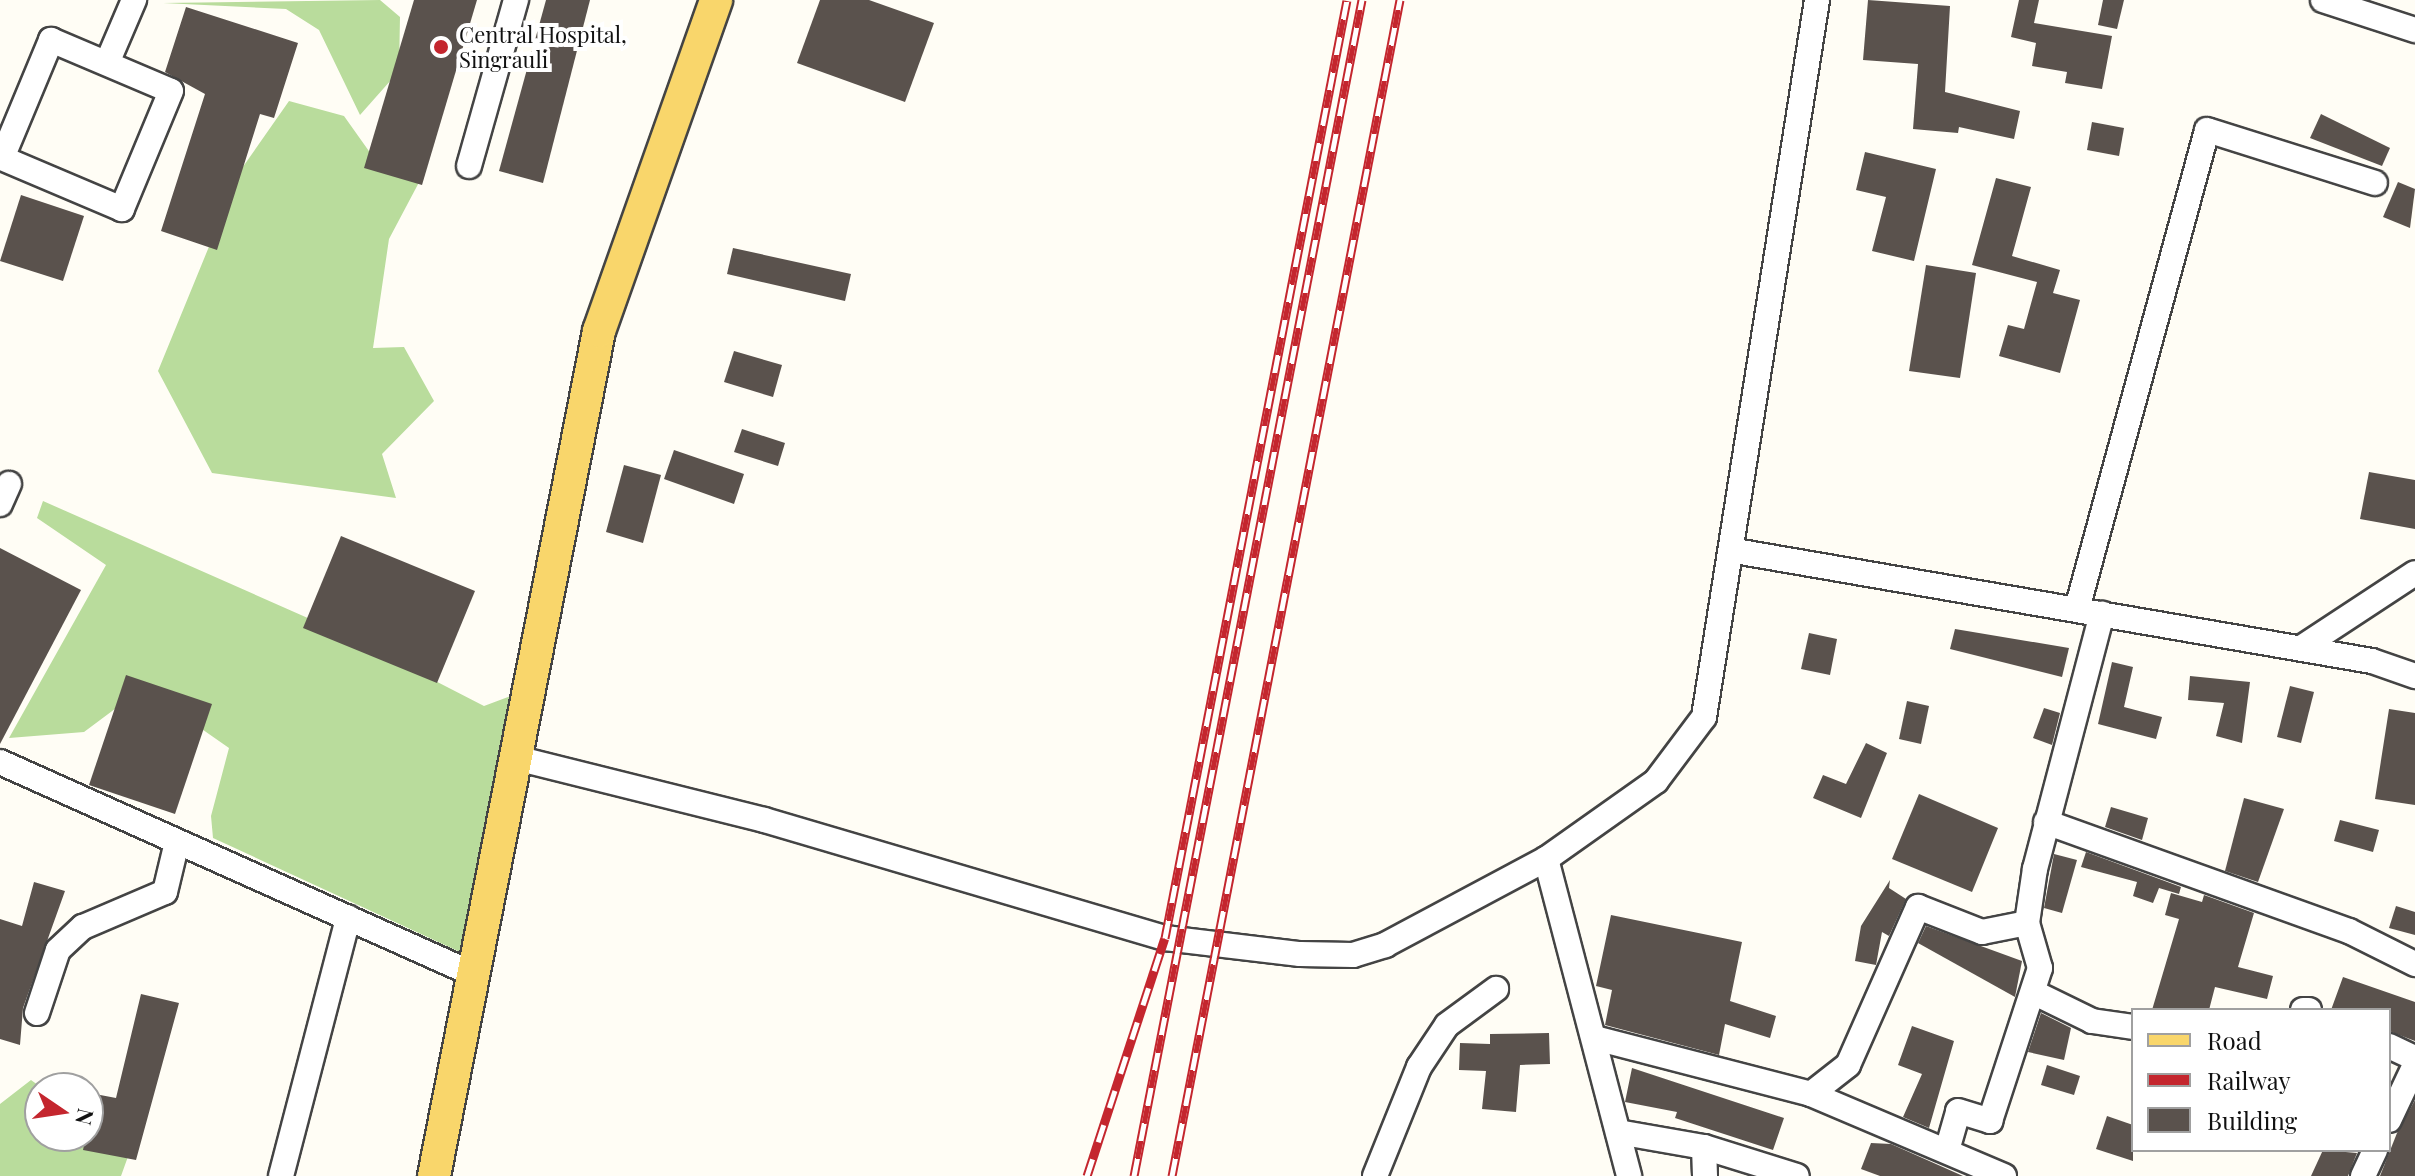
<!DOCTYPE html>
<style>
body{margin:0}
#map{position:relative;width:2415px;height:1176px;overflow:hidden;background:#fffdf5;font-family:"Playfair Display",serif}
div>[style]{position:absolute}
.forest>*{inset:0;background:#b9dc9c}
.building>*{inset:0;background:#5a524d}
.roads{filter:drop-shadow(2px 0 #444) drop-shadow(-2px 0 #444) drop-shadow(0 2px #444) drop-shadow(0 -2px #444)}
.minor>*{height:24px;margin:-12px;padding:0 12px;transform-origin:12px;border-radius:12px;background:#fff}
.major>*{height:32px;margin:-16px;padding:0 16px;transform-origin:16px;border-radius:16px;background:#f9d66b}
.rail>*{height:9px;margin-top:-4.5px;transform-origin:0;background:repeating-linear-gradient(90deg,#fff 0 18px,#c4262e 0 36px);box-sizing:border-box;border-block:2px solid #c4262e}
.dots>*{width:22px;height:22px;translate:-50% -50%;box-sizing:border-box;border:4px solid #fff;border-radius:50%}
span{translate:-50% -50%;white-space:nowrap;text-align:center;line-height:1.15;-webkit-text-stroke:8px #fff;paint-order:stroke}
.poi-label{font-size:22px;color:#111}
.left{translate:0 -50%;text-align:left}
.legend{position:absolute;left:2131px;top:1008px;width:260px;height:144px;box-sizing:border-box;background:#fff;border:2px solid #a0a0a0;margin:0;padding:10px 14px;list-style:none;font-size:24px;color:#111}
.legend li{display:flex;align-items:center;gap:16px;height:40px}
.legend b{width:40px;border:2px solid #a0a0a0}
.north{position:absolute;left:24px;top:1072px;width:80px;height:80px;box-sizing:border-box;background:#fff;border:2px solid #a0a0a0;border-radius:50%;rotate:103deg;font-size:22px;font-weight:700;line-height:32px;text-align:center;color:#111}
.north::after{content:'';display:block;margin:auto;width:28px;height:36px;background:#c4262e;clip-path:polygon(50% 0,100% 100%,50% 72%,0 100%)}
</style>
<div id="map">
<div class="forest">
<div style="clip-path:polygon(380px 0,400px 17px,399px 71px,360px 115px,319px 30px,286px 9px,163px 3px)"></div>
<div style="clip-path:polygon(289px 101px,344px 116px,371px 154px,425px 171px,389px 239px,373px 348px,404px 347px,434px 401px,382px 454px,396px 498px,212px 473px,158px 371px,240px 171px)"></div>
<div style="clip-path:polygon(43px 501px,344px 634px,484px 706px,511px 696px,460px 952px,213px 838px,211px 816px,229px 748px,143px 688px,84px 732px,9px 738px,106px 565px,37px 518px)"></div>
<div style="clip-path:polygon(31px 1080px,42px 1088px,40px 1136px,88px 1136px,88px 1121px,130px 1151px,121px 1176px,0 1176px,0 1104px)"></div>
</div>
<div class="building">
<div style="clip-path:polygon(414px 0,477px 0,422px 185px,364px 168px)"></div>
<div style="clip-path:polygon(546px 0,590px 0,543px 183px,499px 171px)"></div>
<div style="clip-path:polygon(820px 0,869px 0,934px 23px,905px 102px,797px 63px)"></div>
<div style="clip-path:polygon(1868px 0,1950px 6px,1945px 92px,2020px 111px,2014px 139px,1959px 127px,1958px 133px,1913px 129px,1918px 64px,1863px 60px)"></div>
<div style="clip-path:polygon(2019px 0,2039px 0,2034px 23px,2112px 36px,2102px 89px,2065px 83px,2067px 72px,2032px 66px,2036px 43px,2011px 37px)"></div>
<div style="clip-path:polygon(2103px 0,2124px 0,2117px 29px,2098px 25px)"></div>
<div style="clip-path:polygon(186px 7px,298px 43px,274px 118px,260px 114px,217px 250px,161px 231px,205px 94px,165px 72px)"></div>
<div style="clip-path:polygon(2321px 114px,2390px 148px,2382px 166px,2310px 138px)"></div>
<div style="clip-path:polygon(2092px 122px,2124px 128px,2119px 156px,2087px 150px)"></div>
<div style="clip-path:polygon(1865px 152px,1936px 169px,1914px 261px,1872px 251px,1886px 197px,1856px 190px)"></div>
<div style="clip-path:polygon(1996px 178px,2031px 187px,2012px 256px,2060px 270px,2053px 293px,2080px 300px,2060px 373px,1999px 356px,2008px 325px,2024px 329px,2037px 282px,1972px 265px)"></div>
<div style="clip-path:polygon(2398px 182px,2415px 189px,2410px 228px,2383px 217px)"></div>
<div style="clip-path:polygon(21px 195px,84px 216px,63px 281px,0 261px)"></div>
<div style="clip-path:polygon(733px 248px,851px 274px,845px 301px,727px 274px)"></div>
<div style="clip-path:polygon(1926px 265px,1976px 273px,1960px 378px,1909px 371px)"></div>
<div style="clip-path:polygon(734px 351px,782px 365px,773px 397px,724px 382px)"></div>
<div style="clip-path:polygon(742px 429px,785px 443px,778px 466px,734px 452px)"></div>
<div style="clip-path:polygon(674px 450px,744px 474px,734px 504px,664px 479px)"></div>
<div style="clip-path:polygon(624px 465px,661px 475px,643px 543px,606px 532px)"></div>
<div style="clip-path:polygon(2369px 472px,2415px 480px,2415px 529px,2360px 519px)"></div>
<div style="clip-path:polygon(341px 536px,475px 591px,437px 683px,303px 628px)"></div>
<div style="clip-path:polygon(0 548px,81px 590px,0 744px)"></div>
<div style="clip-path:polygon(1955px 629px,2069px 648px,2062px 677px,1950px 649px)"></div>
<div style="clip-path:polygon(1809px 633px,1837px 639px,1830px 675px,1801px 669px)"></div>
<div style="clip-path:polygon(2112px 662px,2133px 667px,2124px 707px,2162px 717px,2156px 739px,2098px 724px)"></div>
<div style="clip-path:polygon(126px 675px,212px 704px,175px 814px,89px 785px)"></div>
<div style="clip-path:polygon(2190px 676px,2250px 682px,2242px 743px,2216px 736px,2224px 703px,2188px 700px)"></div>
<div style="clip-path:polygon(2290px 686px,2314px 692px,2301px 743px,2277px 737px)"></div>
<div style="clip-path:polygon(1907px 701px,1929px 706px,1921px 744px,1899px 739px)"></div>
<div style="clip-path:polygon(2044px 708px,2060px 713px,2052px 745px,2033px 738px)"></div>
<div style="clip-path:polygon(2389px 709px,2415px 713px,2415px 805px,2375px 799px)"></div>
<div style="clip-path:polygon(1866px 743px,1887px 753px,1861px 818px,1813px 798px,1823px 775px,1846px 784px)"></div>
<div style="clip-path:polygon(1919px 794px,1998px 828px,1972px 892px,1892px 859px)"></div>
<div style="clip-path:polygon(2244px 798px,2284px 809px,2258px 882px,2225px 871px)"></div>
<div style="clip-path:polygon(2111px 807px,2148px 818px,2142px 840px,2105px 827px)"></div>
<div style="clip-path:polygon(2340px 820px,2379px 830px,2373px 852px,2334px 841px)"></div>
<div style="clip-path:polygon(2086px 852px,2181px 887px,2179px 894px,2159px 888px,2153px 903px,2133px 896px,2137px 882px,2081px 867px)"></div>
<div style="clip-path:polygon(2054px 854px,2077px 860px,2062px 913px,2044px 908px)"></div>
<div style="clip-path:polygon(1890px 880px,1889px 888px,1906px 899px,1889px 936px,1882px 932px,1876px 965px,1855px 961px,1861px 926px)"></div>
<div style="clip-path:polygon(34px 882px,65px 891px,23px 1008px,20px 1045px,0 1039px,0 919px,22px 926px)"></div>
<div style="clip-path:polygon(2171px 893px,2202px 902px,2204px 895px,2254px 913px,2238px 967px,2273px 976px,2267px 999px,2215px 987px,2209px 1010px,2152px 1010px,2179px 919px,2165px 915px)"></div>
<div style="clip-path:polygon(2396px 906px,2415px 912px,2415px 935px,2389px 928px)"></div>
<div style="clip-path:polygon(1611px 915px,1742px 942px,1730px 1001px,1776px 1016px,1770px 1038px,1725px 1024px,1719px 1055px,1605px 1025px,1612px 990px,1596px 986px)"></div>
<div style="clip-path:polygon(1926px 926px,2022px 961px,2015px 997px,1918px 943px)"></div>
<div style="clip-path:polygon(2343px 977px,2415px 1002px,2415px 1041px,2389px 1031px,2389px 1010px,2331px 1010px)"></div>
<div style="clip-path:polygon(141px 994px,179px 1003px,136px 1160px,83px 1150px,95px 1094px,116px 1098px)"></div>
<div style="clip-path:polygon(2041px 1013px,2071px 1028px,2064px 1060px,2028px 1052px)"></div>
<div style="clip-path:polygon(1912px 1026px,1954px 1041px,1929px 1128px,1903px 1117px,1922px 1074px,1898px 1065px)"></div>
<div style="clip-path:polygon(1549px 1033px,1550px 1064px,1520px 1065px,1516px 1112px,1482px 1109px,1486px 1071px,1459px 1070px,1460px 1043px,1490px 1044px,1490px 1034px)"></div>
<div style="clip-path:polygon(2047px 1065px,2080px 1076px,2074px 1095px,2041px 1085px)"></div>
<div style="clip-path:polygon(1632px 1068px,1784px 1118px,1773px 1150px,1675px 1118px,1677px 1112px,1625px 1102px)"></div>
<div style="clip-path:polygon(2415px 1100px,2415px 1176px,2380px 1176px,2397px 1133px)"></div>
<div style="clip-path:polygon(2107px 1116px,2133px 1125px,2133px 1161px,2096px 1149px)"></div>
<div style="clip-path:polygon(1871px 1143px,1891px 1144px,1963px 1176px,1880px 1176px,1861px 1169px)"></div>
<div style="clip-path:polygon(2323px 1150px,2357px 1153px,2348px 1176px,2311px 1176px)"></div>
</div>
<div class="roads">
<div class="minor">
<div style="left:2323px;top:0;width:97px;rotate:18.1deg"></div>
<div style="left:51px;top:40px;width:130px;rotate:23deg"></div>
<div style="left:171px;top:91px;width:128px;rotate:112.6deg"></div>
<div style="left:122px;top:209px;width:130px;rotate:-157deg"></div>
<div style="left:2px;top:158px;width:128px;rotate:-67.4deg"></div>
<div style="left:107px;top:63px;width:69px;rotate:-66.8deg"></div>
<div style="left:469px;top:166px;width:173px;rotate:-74.2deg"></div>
<div style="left:0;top:504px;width:22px;rotate:-66deg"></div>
<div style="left:1735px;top:551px;width:646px;rotate:9.8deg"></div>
<div style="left:2372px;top:661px;width:46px;rotate:19.2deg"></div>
<div style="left:2077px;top:609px;width:496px;rotate:-74.8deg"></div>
<div style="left:2207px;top:130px;width:176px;rotate:17.5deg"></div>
<div style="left:2301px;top:648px;width:136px;rotate:-33.3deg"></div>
<div style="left:516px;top:758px;width:256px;rotate:14deg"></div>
<div style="left:764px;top:820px;width:418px;rotate:16.4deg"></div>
<div style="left:1165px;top:938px;width:136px;rotate:6.8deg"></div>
<div style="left:1300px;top:954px;width:53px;rotate:1.1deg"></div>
<div style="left:1353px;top:955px;width:34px;rotate:-17deg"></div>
<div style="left:1385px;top:945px;width:183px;rotate:-28.1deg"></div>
<div style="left:1546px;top:859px;width:135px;rotate:-35.3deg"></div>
<div style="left:1656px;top:781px;width:80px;rotate:-53.1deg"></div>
<div style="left:1704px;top:717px;width:726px;rotate:-81.04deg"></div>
<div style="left:0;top:762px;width:518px;rotate:24.14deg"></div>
<div style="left:2046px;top:822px;width:322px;rotate:19.8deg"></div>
<div style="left:2349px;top:931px;width:74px;rotate:26.6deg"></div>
<div style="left:1546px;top:859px;width:328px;rotate:75.3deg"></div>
<div style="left:2041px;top:996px;width:57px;rotate:26.1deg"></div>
<div style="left:2092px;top:1021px;width:41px;rotate:8.3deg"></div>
<div style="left:2303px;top:1010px;width:6px"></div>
<div style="left:37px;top:1013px;width:66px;rotate:-71.6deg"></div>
<div style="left:58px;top:950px;width:34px;rotate:-43deg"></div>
<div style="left:83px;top:927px;width:89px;rotate:-23.1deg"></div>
<div style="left:165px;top:892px;width:51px;rotate:-76.5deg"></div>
<div style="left:1595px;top:1038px;width:223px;rotate:14.5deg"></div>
<div style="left:2389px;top:1046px;width:29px;rotate:25deg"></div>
<div style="left:2389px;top:1120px;width:61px;rotate:-64.7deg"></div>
<div style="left:1618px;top:1132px;width:87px;rotate:9.9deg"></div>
<div style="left:1704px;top:1147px;width:97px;rotate:17.3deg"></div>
<div style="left:1704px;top:1147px;width:29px;rotate:88deg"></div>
<div style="left:1948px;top:1147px;width:37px;rotate:-74deg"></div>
<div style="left:1958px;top:1111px;width:34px;rotate:17deg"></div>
<div style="left:1990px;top:1121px;width:161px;rotate:-71.9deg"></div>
<div style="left:2040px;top:968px;width:47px;rotate:-106.1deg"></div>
<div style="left:2027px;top:923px;width:55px;rotate:-81.6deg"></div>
<div style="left:2035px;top:869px;width:264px;rotate:-75.3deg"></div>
<div style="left:281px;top:1176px;width:267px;rotate:-75.4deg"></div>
<div style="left:1375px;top:1176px;width:118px;rotate:-68deg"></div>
<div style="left:1419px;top:1067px;width:50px;rotate:-56.3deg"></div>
<div style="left:1447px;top:1025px;width:61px;rotate:-36.3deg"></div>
<div style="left:2004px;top:1176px;width:210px;rotate:-157deg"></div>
<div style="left:1811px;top:1094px;width:47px;rotate:-38.1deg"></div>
<div style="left:1848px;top:1065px;width:173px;rotate:-66.1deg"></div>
<div style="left:1918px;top:907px;width:69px;rotate:21.3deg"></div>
<div style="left:1982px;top:932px;width:46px;rotate:-11.3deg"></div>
<div style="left:2363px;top:1176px;width:29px;rotate:-65deg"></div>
</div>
<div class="major">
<div style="left:434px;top:1176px;width:861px;rotate:-78.95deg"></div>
<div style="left:599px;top:331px;width:351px;rotate:-70.5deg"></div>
</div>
</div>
<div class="rail">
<div style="left:1087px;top:1176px;width:250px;rotate:-71.9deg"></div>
<div style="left:1165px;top:938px;width:955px;rotate:-79.02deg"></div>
<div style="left:1134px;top:1176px;width:1198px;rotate:-79.03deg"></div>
<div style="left:1172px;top:1176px;width:1198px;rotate:-79.03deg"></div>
</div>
<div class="dots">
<div style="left:441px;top:47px;background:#c4262e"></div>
</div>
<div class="poi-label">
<span class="left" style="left:459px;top:47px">Central Hospital,<br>Singrauli</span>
</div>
<ul class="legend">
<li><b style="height:10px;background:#f9d66b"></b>Road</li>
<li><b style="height:10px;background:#c4262e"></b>Railway</li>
<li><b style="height:22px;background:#5a524d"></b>Building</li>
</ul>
<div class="north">N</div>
</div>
